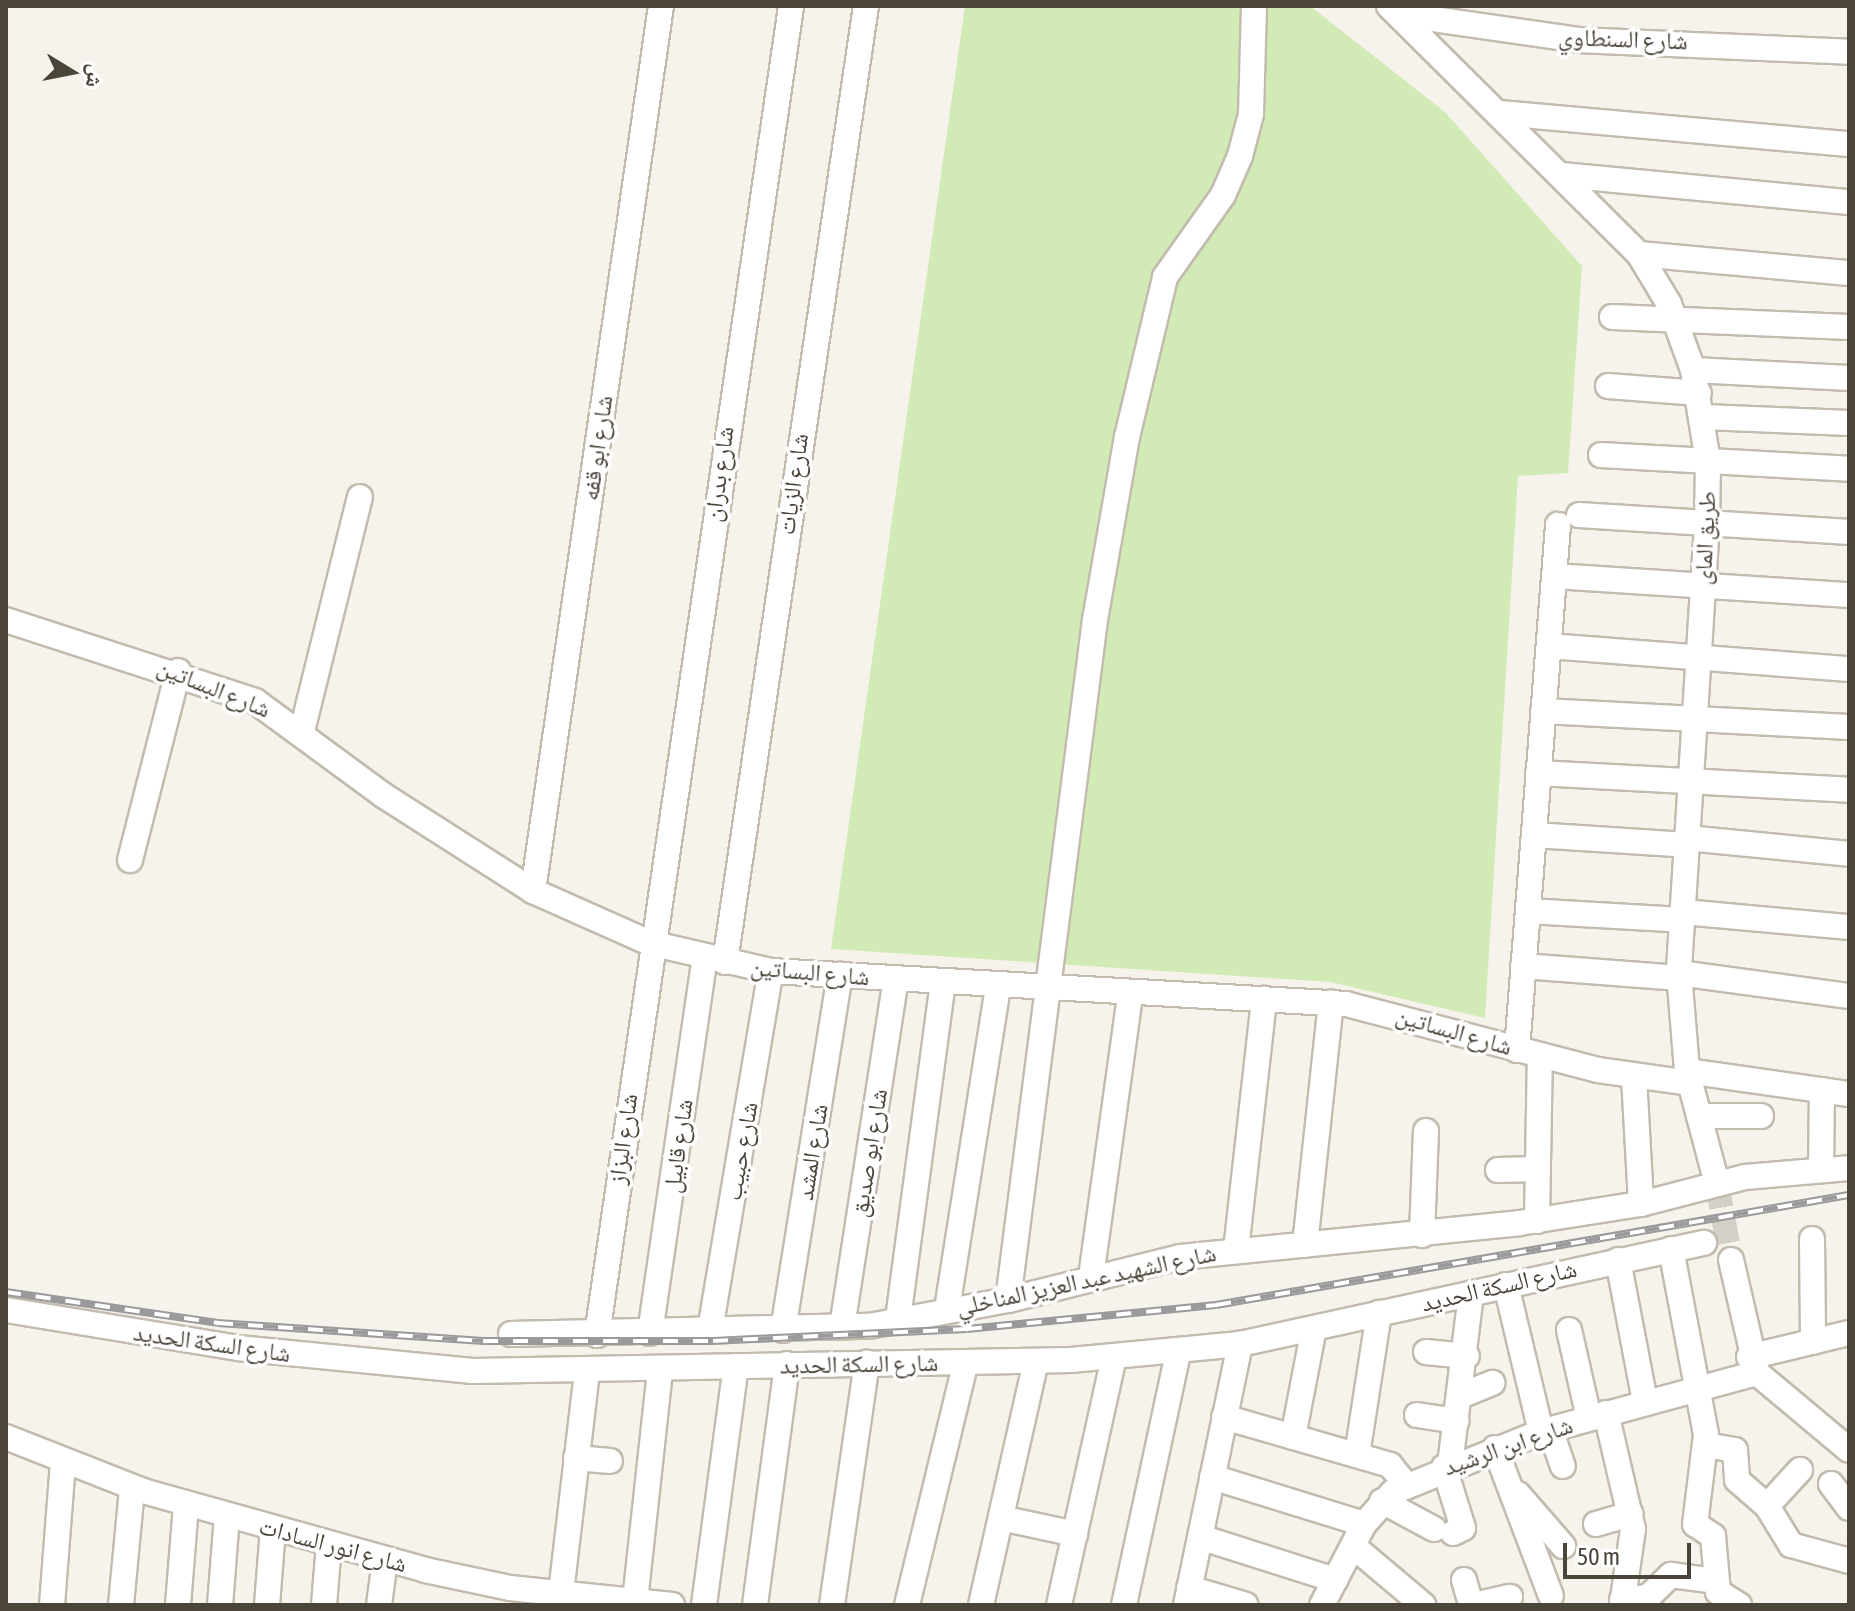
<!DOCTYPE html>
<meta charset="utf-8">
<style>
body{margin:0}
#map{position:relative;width:1855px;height:1611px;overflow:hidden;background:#f6f3ec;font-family:"Asap Condensed","Noto Naskh Arabic",sans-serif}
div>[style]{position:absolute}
.green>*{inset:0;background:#d2eab5}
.minor-tunnel>*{height:24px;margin-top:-12px;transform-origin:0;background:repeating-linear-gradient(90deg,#d4d0c8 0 24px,transparent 0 36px)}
.roads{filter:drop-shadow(2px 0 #c2bbae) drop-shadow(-2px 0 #c2bbae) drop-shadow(0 2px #c2bbae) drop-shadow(0 -2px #c2bbae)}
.minor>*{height:24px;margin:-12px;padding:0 12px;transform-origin:12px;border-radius:12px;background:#fff}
.rail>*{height:8px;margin-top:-4px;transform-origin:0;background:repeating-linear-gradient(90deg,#fff 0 15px,#9a9a9a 0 30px);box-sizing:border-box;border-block:2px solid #9a9a9a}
span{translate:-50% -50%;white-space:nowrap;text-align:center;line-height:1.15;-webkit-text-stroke:7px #fff;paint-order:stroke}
.street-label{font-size:24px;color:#4b4439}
.frame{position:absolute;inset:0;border:8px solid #4b4439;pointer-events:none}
.north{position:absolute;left:32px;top:32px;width:80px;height:80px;-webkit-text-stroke:6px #fff;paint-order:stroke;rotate:100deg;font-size:22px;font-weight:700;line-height:32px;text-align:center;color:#4b4439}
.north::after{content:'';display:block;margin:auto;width:28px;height:36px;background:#4b4439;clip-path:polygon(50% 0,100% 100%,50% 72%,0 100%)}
.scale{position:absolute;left:1563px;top:1543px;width:128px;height:36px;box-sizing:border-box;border:4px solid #4b4439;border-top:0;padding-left:10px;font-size:24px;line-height:28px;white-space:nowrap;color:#4b4439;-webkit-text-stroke:6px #fff;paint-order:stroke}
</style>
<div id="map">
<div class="green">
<div style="clip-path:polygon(965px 6px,1310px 6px,1445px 112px,1582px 266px,1568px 473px,1518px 476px,1485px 1018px,1330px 982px,831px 949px)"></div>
</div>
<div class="minor-tunnel">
<div style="left:1717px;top:1184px;width:77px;rotate:79.6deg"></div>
</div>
<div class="roads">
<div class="minor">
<div style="left:1389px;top:6px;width:352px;rotate:44.8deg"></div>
<div style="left:1639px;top:254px;width:58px;rotate:59deg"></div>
<div style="left:1669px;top:304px;width:70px;rotate:70deg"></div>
<div style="left:1693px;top:370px;width:93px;rotate:80.7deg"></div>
<div style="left:1708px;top:462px;width:62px;rotate:90.9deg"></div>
<div style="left:1707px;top:524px;width:450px;rotate:93.6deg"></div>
<div style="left:1679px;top:973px;width:98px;rotate:85.3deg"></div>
<div style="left:1687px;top:1071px;width:117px;rotate:75.1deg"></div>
<div style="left:1398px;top:14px;width:182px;rotate:8.2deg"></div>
<div style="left:1578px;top:40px;width:271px;rotate:2.5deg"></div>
<div style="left:1500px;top:113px;width:350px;rotate:5.1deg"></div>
<div style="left:1562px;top:175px;width:288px;rotate:5.4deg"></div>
<div style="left:1639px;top:254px;width:211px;rotate:5.2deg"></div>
<div style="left:1612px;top:317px;width:237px;rotate:2.4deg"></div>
<div style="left:1693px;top:370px;width:156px;rotate:2.9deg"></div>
<div style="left:1608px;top:386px;width:91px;rotate:4.4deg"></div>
<div style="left:1704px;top:417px;width:145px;rotate:2.4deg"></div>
<div style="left:1601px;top:455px;width:248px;rotate:3.2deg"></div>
<div style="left:1579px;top:515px;width:271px;rotate:3.6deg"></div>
<div style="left:1554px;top:576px;width:296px;rotate:3.7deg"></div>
<div style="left:6px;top:620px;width:262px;rotate:18deg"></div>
<div style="left:255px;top:701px;width:159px;rotate:36.3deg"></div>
<div style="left:383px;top:795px;width:178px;rotate:32.6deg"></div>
<div style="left:533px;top:891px;width:128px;rotate:24deg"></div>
<div style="left:650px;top:943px;width:124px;rotate:13deg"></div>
<div style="left:771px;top:971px;width:576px;rotate:3.28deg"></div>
<div style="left:1346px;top:1004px;width:260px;rotate:14.7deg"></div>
<div style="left:1598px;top:1070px;width:94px;rotate:8deg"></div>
<div style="left:1549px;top:646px;width:301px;rotate:4.4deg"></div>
<div style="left:1543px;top:711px;width:306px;rotate:3deg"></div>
<div style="left:302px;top:731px;width:241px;rotate:-76.1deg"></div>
<div style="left:1538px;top:773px;width:311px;rotate:3.1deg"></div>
<div style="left:1534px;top:835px;width:153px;rotate:3.7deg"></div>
<div style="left:1687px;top:838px;width:163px;rotate:5.6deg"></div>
<div style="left:130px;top:860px;width:195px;rotate:-75.7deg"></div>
<div style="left:533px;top:891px;width:894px;rotate:-81.77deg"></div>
<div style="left:1528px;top:911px;width:154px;rotate:3.3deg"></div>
<div style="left:1683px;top:912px;width:167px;rotate:5.2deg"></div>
<div style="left:725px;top:962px;width:966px;rotate:-81.61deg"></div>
<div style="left:1523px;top:966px;width:157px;rotate:4.4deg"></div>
<div style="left:1679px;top:973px;width:172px;rotate:7.7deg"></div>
<div style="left:1517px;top:1050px;width:527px;rotate:-85.53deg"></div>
<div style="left:1687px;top:1071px;width:164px;rotate:8.1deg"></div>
<div style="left:1634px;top:1077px;width:127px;rotate:86.8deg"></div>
<div style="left:1699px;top:1116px;width:62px"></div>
<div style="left:1498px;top:1170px;width:40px;rotate:-1.4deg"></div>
<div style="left:1821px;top:1170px;width:80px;rotate:-89.3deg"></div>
<div style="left:1537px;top:1221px;width:166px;rotate:-89deg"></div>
<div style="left:1422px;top:1235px;width:104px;rotate:-87.8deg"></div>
<div style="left:1812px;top:1239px;width:103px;rotate:89.4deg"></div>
<div style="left:1305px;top:1245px;width:244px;rotate:-83.9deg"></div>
<div style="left:1671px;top:1249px;width:189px;rotate:79.3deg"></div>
<div style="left:1706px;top:1435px;width:90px;rotate:97deg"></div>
<div style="left:1695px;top:1524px;width:22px;rotate:34deg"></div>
<div style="left:1713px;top:1536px;width:56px;rotate:84.9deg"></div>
<div style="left:1718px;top:1592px;width:25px;rotate:32deg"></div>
<div style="left:1236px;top:1250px;width:253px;rotate:-83.6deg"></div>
<div style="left:1618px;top:1260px;width:145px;rotate:79.2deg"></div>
<div style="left:1731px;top:1260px;width:116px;rotate:77deg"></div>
<div style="left:1757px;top:1373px;width:120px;rotate:39.9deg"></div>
<div style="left:1091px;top:1277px;width:285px;rotate:-82.1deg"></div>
<div style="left:1506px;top:1285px;width:151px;rotate:76.6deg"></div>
<div style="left:1008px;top:1300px;width:686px;rotate:-82.71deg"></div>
<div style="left:1095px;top:620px;width:186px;rotate:-80.1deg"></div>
<div style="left:1127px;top:437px;width:164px;rotate:-76.6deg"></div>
<div style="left:1165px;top:277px;width:100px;rotate:-54.7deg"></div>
<div style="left:1223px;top:195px;width:43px;rotate:-66.4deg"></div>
<div style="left:1240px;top:156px;width:43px;rotate:-75.3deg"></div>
<div style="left:1251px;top:114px;width:108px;rotate:-88.4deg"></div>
<div style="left:947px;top:1309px;width:327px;rotate:-81deg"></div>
<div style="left:6px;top:1310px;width:235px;rotate:9.3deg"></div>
<div style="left:238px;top:1348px;width:236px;rotate:5.6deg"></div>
<div style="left:473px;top:1371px;width:598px;rotate:-1.05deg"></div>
<div style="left:1071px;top:1360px;width:170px;rotate:-5.4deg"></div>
<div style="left:1240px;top:1344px;width:475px;rotate:-12.3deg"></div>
<div style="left:898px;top:1319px;width:340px;rotate:-82.4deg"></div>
<div style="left:842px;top:1327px;width:352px;rotate:-81.2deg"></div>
<div style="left:710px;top:1330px;width:364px;rotate:-80.4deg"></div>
<div style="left:783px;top:1330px;width:360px;rotate:-80.9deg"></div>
<div style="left:1569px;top:1330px;width:90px;rotate:77.2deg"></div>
<div style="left:650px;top:1333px;width:379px;rotate:-81.7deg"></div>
<div style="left:511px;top:1334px;width:358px;rotate:-1.3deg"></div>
<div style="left:869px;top:1326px;width:141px;rotate:-10.6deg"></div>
<div style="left:1008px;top:1300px;width:177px;rotate:-14deg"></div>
<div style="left:1180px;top:1257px;width:341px;rotate:-5.7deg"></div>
<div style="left:1519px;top:1223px;width:123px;rotate:-8.9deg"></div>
<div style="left:1641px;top:1204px;width:107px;rotate:-14.6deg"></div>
<div style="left:1745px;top:1177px;width:104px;rotate:-4.9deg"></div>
<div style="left:597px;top:1335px;width:1343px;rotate:-81.69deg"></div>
<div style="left:1426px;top:1352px;width:41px;rotate:5.6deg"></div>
<div style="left:1749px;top:1357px;width:103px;rotate:-13.5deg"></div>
<div style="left:1460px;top:1396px;width:35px;rotate:-22deg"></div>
<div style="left:1606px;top:1413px;width:119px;rotate:76.9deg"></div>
<div style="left:1633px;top:1529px;width:77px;rotate:98.2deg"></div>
<div style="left:1417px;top:1415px;width:40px;rotate:8.5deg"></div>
<div style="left:1224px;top:1417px;width:173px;rotate:16.1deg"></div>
<div style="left:1390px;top:1465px;width:26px;rotate:51deg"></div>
<div style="left:1550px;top:1429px;width:39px;rotate:71deg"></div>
<div style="left:6px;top:1437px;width:147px;rotate:21.5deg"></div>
<div style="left:143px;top:1491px;width:293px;rotate:15.6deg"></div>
<div style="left:425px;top:1570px;width:87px;rotate:12deg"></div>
<div style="left:510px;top:1588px;width:163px;rotate:6deg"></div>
<div style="left:1293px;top:1437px;width:111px;rotate:-79.1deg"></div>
<div style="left:1706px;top:1445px;width:29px;rotate:10deg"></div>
<div style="left:1735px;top:1450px;width:30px;rotate:86deg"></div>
<div style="left:1737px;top:1480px;width:40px;rotate:41deg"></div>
<div style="left:1767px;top:1506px;width:46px;rotate:58.4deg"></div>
<div style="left:1791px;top:1545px;width:60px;rotate:15.4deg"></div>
<div style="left:1495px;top:1448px;width:158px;rotate:69.3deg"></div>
<div style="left:1357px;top:1455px;width:144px;rotate:-81.2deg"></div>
<div style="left:576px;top:1458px;width:34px;rotate:5deg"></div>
<div style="left:1450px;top:1465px;width:173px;rotate:-83deg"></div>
<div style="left:1444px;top:1467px;width:64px;rotate:72.7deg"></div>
<div style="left:1463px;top:1528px;width:11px;rotate:153deg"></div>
<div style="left:1212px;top:1477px;width:159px;rotate:17.2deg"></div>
<div style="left:1831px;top:1484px;width:30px;rotate:53deg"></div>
<div style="left:1518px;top:1494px;width:69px;rotate:49.1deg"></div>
<div style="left:1382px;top:1501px;width:59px;rotate:28.3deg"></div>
<div style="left:1767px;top:1506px;width:49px;rotate:-47.5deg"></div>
<div style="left:1001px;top:1518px;width:76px;rotate:12.2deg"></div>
<div style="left:1596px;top:1524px;width:36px;rotate:-16deg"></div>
<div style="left:1200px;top:1537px;width:142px;rotate:17.7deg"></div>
<div style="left:1353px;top:1546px;width:92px;rotate:40.1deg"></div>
<div style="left:1464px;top:1580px;width:26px;rotate:74deg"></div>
<div style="left:1189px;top:1588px;width:59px;rotate:16.6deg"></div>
<div style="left:561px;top:1593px;width:224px;rotate:-83.3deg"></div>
<div style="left:1622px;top:1600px;width:26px;rotate:-7deg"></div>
<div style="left:1648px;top:1597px;width:32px;rotate:-44deg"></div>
<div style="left:1671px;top:1575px;width:44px;rotate:7.8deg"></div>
<div style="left:635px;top:1601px;width:233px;rotate:-83.8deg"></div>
<div style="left:52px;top:1605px;width:143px;rotate:-85.6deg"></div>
<div style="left:121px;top:1605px;width:118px;rotate:-84.6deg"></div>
<div style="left:178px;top:1605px;width:100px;rotate:-85.4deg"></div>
<div style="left:220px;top:1605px;width:89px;rotate:-85.5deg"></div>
<div style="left:267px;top:1605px;width:76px;rotate:-85.5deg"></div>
<div style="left:324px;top:1605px;width:61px;rotate:-85.3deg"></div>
<div style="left:379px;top:1605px;width:45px;rotate:-82.4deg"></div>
<div style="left:704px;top:1605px;width:241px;rotate:-82.4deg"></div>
<div style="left:755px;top:1605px;width:243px;rotate:-82.4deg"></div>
<div style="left:832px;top:1605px;width:245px;rotate:-81.8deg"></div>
<div style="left:907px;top:1605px;width:250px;rotate:-76.4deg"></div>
<div style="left:981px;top:1605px;width:250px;rotate:-77.3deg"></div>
<div style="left:1059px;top:1605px;width:254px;rotate:-77.5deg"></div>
<div style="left:1124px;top:1605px;width:258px;rotate:-77.9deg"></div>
<div style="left:1186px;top:1605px;width:267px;rotate:-78.3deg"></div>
<div style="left:1322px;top:1605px;width:91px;rotate:-62.6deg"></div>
<div style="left:1364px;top:1524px;width:43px;rotate:-47.8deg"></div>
<div style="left:1393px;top:1492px;width:160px;rotate:-22.1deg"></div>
<div style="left:1541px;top:1432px;width:224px;rotate:-15.3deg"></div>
<div style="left:1474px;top:1605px;width:37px;rotate:-13deg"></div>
</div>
</div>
<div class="rail">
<div style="left:6px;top:1292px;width:214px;rotate:8.3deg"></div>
<div style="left:218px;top:1323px;width:266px;rotate:3.9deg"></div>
<div style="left:483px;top:1341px;width:230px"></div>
<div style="left:713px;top:1341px;width:254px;rotate:-2.7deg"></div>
<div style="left:967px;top:1329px;width:250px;rotate:-5.5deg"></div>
<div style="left:1216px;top:1305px;width:642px;rotate:-9.86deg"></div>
</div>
<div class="street-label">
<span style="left:1623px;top:39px;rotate:2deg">شارع السنطاوي</span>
<span style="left:597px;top:448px;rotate:-82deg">شارع ابو قفه</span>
<span style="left:719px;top:474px;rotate:-82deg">شارع بدران</span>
<span style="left:793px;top:484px;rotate:-82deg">شارع الزيات</span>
<span style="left:1705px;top:538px;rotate:-87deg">طريق الماى</span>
<span style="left:214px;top:688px;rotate:22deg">شارع البساتين</span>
<span style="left:810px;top:972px;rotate:5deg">شارع البساتين</span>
<span style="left:1454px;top:1031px;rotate:16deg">شارع البساتين</span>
<span style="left:623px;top:1139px;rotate:-82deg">شارع البزاز</span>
<span style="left:678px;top:1146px;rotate:-82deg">شارع قابيل</span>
<span style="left:741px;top:1151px;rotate:-80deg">شارع حبيب</span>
<span style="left:812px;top:1152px;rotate:-81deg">شارع المشد</span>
<span style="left:869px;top:1153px;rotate:-81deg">شارع ابو صديق</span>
<span style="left:1086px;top:1280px;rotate:-12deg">شارع الشهيد عبد العزيز المناخلي</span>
<span style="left:1499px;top:1286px;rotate:-13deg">شارع السكة الحديد</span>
<span style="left:212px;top:1343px;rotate:8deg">شارع السكة الحديد</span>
<span style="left:859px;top:1364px;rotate:-1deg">شارع السكة الحديد</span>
<span style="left:1508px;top:1446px;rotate:-19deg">شارع ابن الرشيد</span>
<span style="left:333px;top:1545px;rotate:15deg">شارع انور السادات</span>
</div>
<div class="frame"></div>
<div class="north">ش</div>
<div class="scale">50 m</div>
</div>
